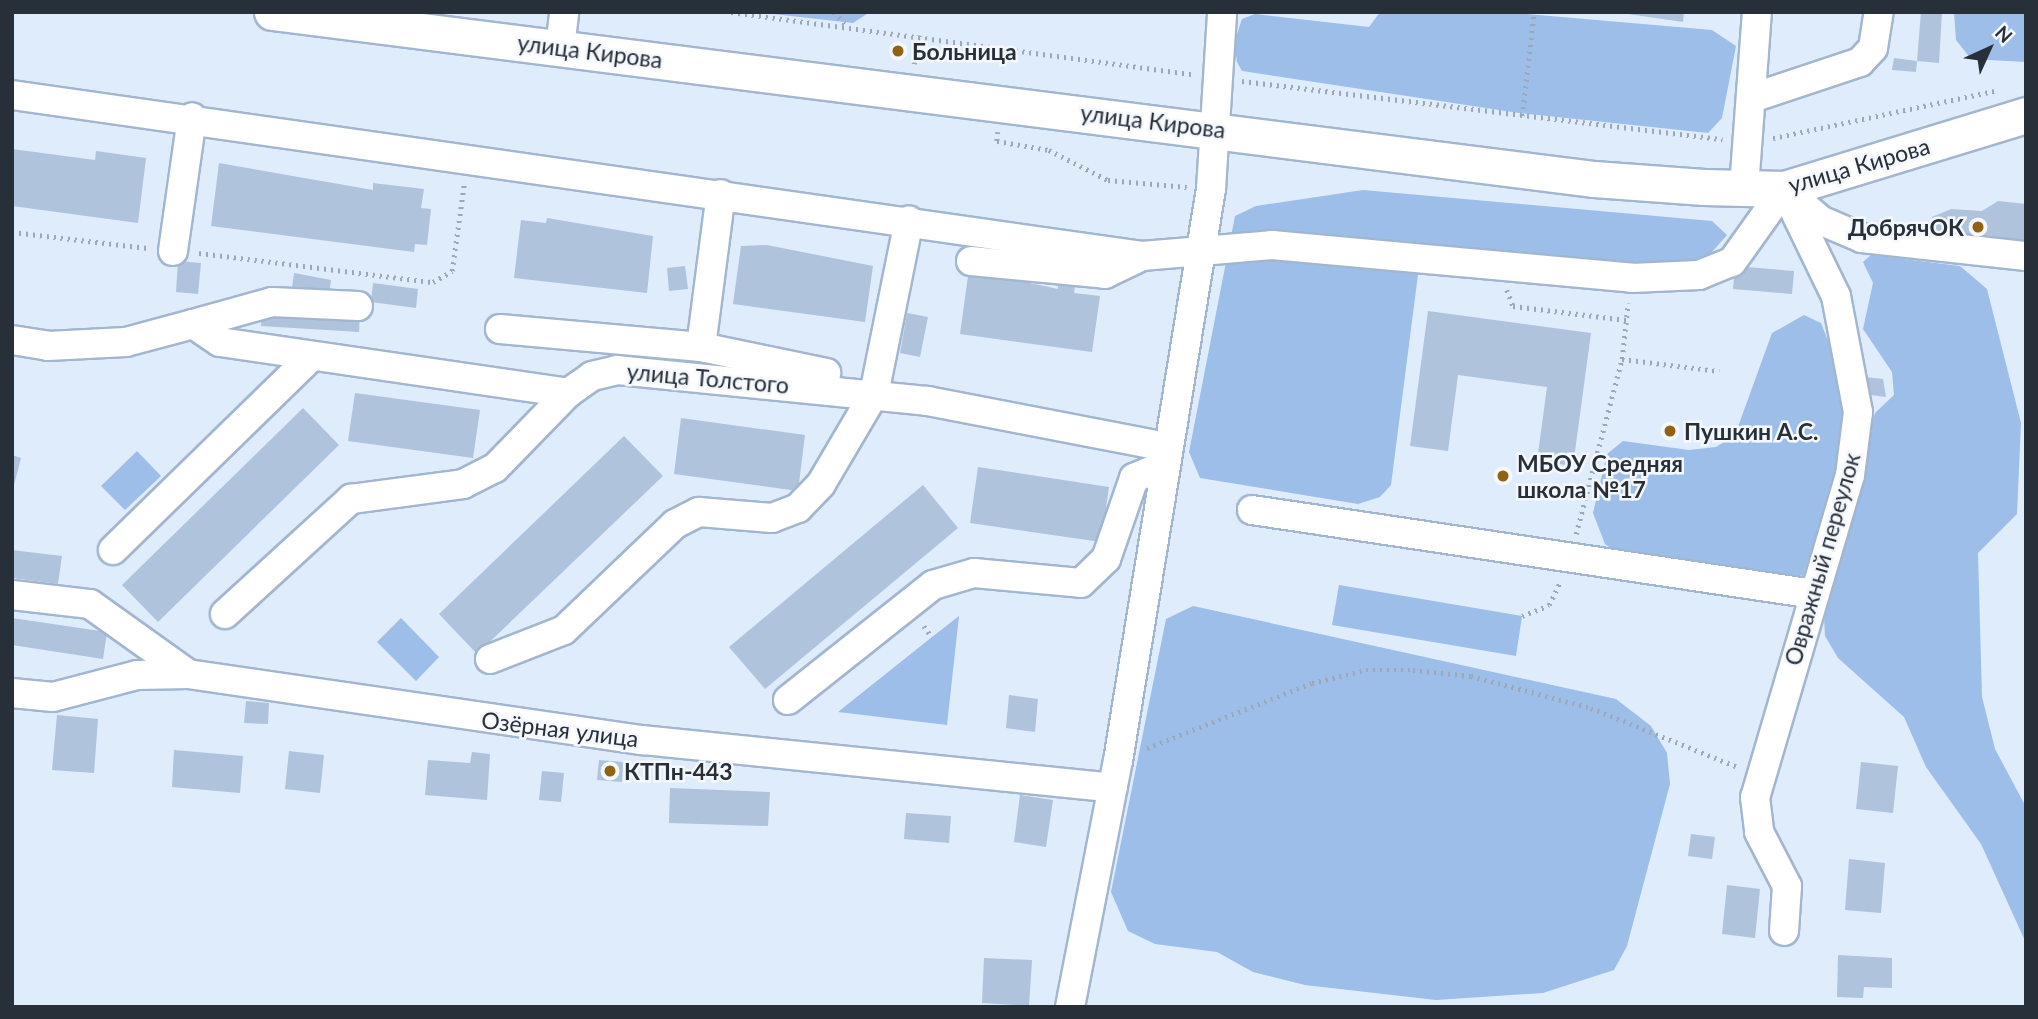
<!DOCTYPE html>
<meta charset="utf-8">
<style>
body{margin:0}
#map{position:relative;width:2038px;height:1019px;overflow:hidden;background:#dfecfb;font-family:Lato,sans-serif}
div>[style]{position:absolute}
.green>*{inset:0;background:#9cbee9}
.building>*{inset:0;background:#afc3dc}
.path>*{height:4.5px;margin-top:-2.25px;transform-origin:0;background:repeating-linear-gradient(90deg,#9da8b6 0 2px,transparent 0 7px)}
.roads{filter:drop-shadow(2px 0 #a2b6cf) drop-shadow(-2px 0 #a2b6cf) drop-shadow(0 2px #a2b6cf) drop-shadow(0 -2px #a2b6cf)}
.minor>*{height:28px;margin:-14px;padding:0 14px;transform-origin:14px;border-radius:14px;background:#fff}
.major>*{height:35px;margin:-17.5px;padding:0 17.5px;transform-origin:17.5px;border-radius:17.5px;background:#fff}
.dots>*{width:19px;height:19px;translate:-50% -50%;box-sizing:border-box;border:4px solid #f4f8fd;border-radius:50%}
span{translate:-50% -50%;white-space:nowrap;text-align:center;line-height:1.15;-webkit-text-stroke:5px #f4f8fd;paint-order:stroke}
.street-label{font-size:23px;color:#272f39}
.poi-label{font-size:23px;color:#272f39;font-weight:700}
.left{translate:0 -50%;text-align:left}
.right{translate:-100% -50%;text-align:right}
.frame{position:absolute;inset:0;border:14px solid #272f39;pointer-events:none}
.north{position:absolute;left:1954px;top:14px;width:70px;height:70px;-webkit-text-stroke:5px #f4f8fd;paint-order:stroke;rotate:45deg;font-size:19px;font-weight:700;line-height:28px;text-align:center;color:#272f39}
.north::after{content:'';display:block;margin:auto;width:24px;height:32px;background:#272f39;clip-path:polygon(50% 0,100% 100%,50% 72%,0 100%)}
</style>
<div id="map">
<div class="green">
<div style="clip-path:polygon(756px 12px,870px 12px,853px 23px)"></div>
<div style="clip-path:polygon(1380px 12px,1505px 12px,1712px 30px,1736px 46px,1722px 118px,1708px 133px,1519px 113px,1242px 71px,1237px 62px,1234px 43px,1242px 19px,1255px 14px,1369px 27px)"></div>
<div style="clip-path:polygon(1954px 12px,2026px 12px,2026px 62px,1971px 59px,1956px 40px)"></div>
<div style="clip-path:polygon(1363px 190px,1712px 221px,1727px 235px,1705px 260px,1638px 263px,1421px 251px,1391px 485px,1380px 497px,1358px 504px,1200px 478px,1189px 452px,1235px 216px,1256px 206px)"></div>
<div style="clip-path:polygon(1871px 255px,1960px 266px,1987px 289px,2021px 423px,2017px 514px,1978px 553px,1982px 697px,1995px 749px,2026px 807px,2026px 943px,1981px 844px,1926px 767px,1904px 717px,1838px 658px,1825px 636px,1824px 617px,1875px 413px,1894px 395px,1892px 372px,1863px 329px,1873px 283px,1863px 262px)"></div>
<div style="clip-path:polygon(1804px 315px,1821px 323px,1834px 356px,1842px 412px,1834px 477px,1803px 576px,1615px 552px,1605px 544px,1593px 513px,1607px 454px,1623px 441px,1689px 450px,1716px 447px,1735px 435px,1772px 333px)"></div>
<div style="clip-path:polygon(137px 451px,161px 476px,125px 510px,101px 486px)"></div>
<div style="clip-path:polygon(1339px 585px,1522px 616px,1516px 656px,1332px 625px)"></div>
<div style="clip-path:polygon(1193px 606px,1616px 699px,1651px 726px,1667px 753px,1670px 784px,1627px 946px,1614px 970px,1543px 993px,1436px 1000px,1305px 985px,1253px 972px,1217px 952px,1155px 944px,1128px 931px,1111px 892px,1166px 619px)"></div>
<div style="clip-path:polygon(959px 616px,947px 725px,838px 712px,932px 637px)"></div>
<div style="clip-path:polygon(401px 618px,439px 657px,416px 681px,377px 642px)"></div>
</div>
<div class="building">
<div style="clip-path:polygon(1614px 12px,1684px 12px,1683px 22px)"></div>
<div style="clip-path:polygon(1921px 12px,1942px 12px,1939px 63px,1917px 61px)"></div>
<div style="clip-path:polygon(1894px 58px,1917px 61px,1916px 72px,1892px 70px)"></div>
<div style="clip-path:polygon(12px 149px,95px 160px,96px 151px,146px 158px,138px 223px,12px 206px)"></div>
<div style="clip-path:polygon(219px 163px,373px 190px,373px 183px,424px 189px,421px 208px,431px 209px,427px 245px,415px 244px,414px 252px,211px 226px)"></div>
<div style="clip-path:polygon(1998px 201px,2026px 204px,2026px 249px,1929px 242px,1932px 217px,1951px 209px,1982px 211px)"></div>
<div style="clip-path:polygon(547px 218px,653px 236px,647px 293px,514px 278px,521px 220px,546px 223px)"></div>
<div style="clip-path:polygon(767px 245px,873px 266px,865px 322px,733px 304px,741px 246px)"></div>
<div style="clip-path:polygon(178px 261px,201px 263px,198px 294px,176px 292px)"></div>
<div style="clip-path:polygon(685px 266px,688px 289px,669px 291px,667px 268px)"></div>
<div style="clip-path:polygon(1735px 266px,1794px 271px,1792px 294px,1733px 289px)"></div>
<div style="clip-path:polygon(294px 273px,331px 280px,329px 294px,292px 288px)"></div>
<div style="clip-path:polygon(992px 275px,1058px 289px,1058px 284px,1075px 286px,1074px 293px,1100px 296px,1092px 352px,960px 334px,968px 276px)"></div>
<div style="clip-path:polygon(373px 283px,418px 289px,416px 308px,371px 302px)"></div>
<div style="clip-path:polygon(262px 307px,360px 314px,359px 332px,261px 326px)"></div>
<div style="clip-path:polygon(1428px 311px,1591px 333px,1573px 466px,1537px 461px,1547px 387px,1458px 375px,1448px 451px,1410px 446px)"></div>
<div style="clip-path:polygon(907px 313px,928px 317px,920px 357px,900px 353px)"></div>
<div style="clip-path:polygon(1865px 377px,1883px 379px,1886px 397px,1863px 394px)"></div>
<div style="clip-path:polygon(355px 393px,480px 410px,473px 458px,348px 441px)"></div>
<div style="clip-path:polygon(303px 408px,339px 445px,158px 622px,122px 585px)"></div>
<div style="clip-path:polygon(681px 418px,805px 435px,798px 491px,674px 474px)"></div>
<div style="clip-path:polygon(624px 436px,663px 476px,477px 654px,439px 614px)"></div>
<div style="clip-path:polygon(12px 455px,21px 458px,13px 489px,12px 488px)"></div>
<div style="clip-path:polygon(978px 467px,1109px 487px,1101px 542px,970px 523px)"></div>
<div style="clip-path:polygon(923px 485px,958px 528px,765px 689px,729px 647px)"></div>
<div style="clip-path:polygon(12px 550px,62px 556px,58px 584px,12px 578px)"></div>
<div style="clip-path:polygon(12px 618px,107px 632px,103px 659px,12px 645px)"></div>
<div style="clip-path:polygon(1009px 695px,1038px 699px,1035px 732px,1006px 728px)"></div>
<div style="clip-path:polygon(246px 701px,269px 703px,268px 724px,244px 723px)"></div>
<div style="clip-path:polygon(57px 715px,98px 719px,94px 773px,52px 770px)"></div>
<div style="clip-path:polygon(174px 750px,243px 756px,240px 793px,172px 787px)"></div>
<div style="clip-path:polygon(289px 751px,324px 755px,320px 793px,285px 789px)"></div>
<div style="clip-path:polygon(472px 752px,490px 754px,487px 800px,425px 795px,428px 760px,470px 763px)"></div>
<div style="clip-path:polygon(599px 760px,623px 762px,622px 782px,597px 780px)"></div>
<div style="clip-path:polygon(1861px 762px,1898px 766px,1893px 813px,1856px 809px)"></div>
<div style="clip-path:polygon(542px 771px,564px 773px,561px 802px,539px 800px)"></div>
<div style="clip-path:polygon(670px 788px,770px 792px,768px 826px,669px 823px)"></div>
<div style="clip-path:polygon(1020px 795px,1053px 800px,1046px 847px,1014px 842px)"></div>
<div style="clip-path:polygon(906px 813px,951px 816px,949px 843px,904px 839px)"></div>
<div style="clip-path:polygon(1691px 834px,1715px 837px,1712px 859px,1688px 856px)"></div>
<div style="clip-path:polygon(1849px 859px,1885px 863px,1881px 913px,1845px 910px)"></div>
<div style="clip-path:polygon(1727px 885px,1760px 889px,1755px 938px,1722px 934px)"></div>
<div style="clip-path:polygon(1838px 955px,1892px 958px,1892px 988px,1864px 987px,1863px 998px,1837px 997px)"></div>
<div style="clip-path:polygon(984px 958px,1032px 960px,1029px 1006px,982px 1003px)"></div>
</div>
<div class="path">
<div style="left:731px;top:12px;width:465px;rotate:7.7deg"></div>
<div style="left:834px;top:12px;width:16px;rotate:47deg"></div>
<div style="left:914px;top:64px;width:29px;rotate:-80deg"></div>
<div style="left:1242px;top:81px;width:484px;rotate:6.9deg"></div>
<div style="left:1522px;top:116px;width:105px;rotate:-83.4deg"></div>
<div style="left:998px;top:132px;width:9px;rotate:96deg"></div>
<div style="left:997px;top:141px;width:53px;rotate:9.8deg"></div>
<div style="left:1049px;top:150px;width:66px;rotate:27deg"></div>
<div style="left:1108px;top:180px;width:79px;rotate:5.1deg"></div>
<div style="left:1773px;top:138px;width:226px;rotate:-12deg"></div>
<div style="left:12px;top:232px;width:136px;rotate:6.8deg"></div>
<div style="left:199px;top:253px;width:236px;rotate:7.1deg"></div>
<div style="left:433px;top:282px;width:22px;rotate:-30deg"></div>
<div style="left:452px;top:271px;width:87px;rotate:-82.1deg"></div>
<div style="left:1507px;top:290px;width:17px;rotate:69deg"></div>
<div style="left:1513px;top:306px;width:114px;rotate:7.1deg"></div>
<div style="left:1622px;top:359px;width:56px;rotate:-83.9deg"></div>
<div style="left:1576px;top:534px;width:181px;rotate:-75.3deg"></div>
<div style="left:1622px;top:359px;width:98px;rotate:7.1deg"></div>
<div style="left:1522px;top:616px;width:29px;rotate:-22deg"></div>
<div style="left:1549px;top:605px;width:25px;rotate:-64deg"></div>
<div style="left:924px;top:626px;width:14px;rotate:54deg"></div>
<div style="left:1147px;top:748px;width:177px;rotate:-21.5deg"></div>
<div style="left:1312px;top:683px;width:56px;rotate:-13.5deg"></div>
<div style="left:1366px;top:670px;width:47px"></div>
<div style="left:1413px;top:670px;width:58px;rotate:5.9deg"></div>
<div style="left:1471px;top:676px;width:124px;rotate:14.9deg"></div>
<div style="left:1591px;top:708px;width:158px;rotate:21.9deg"></div>
</div>
<div class="roads">
<div class="minor">
<div style="left:560px;top:47px;width:35px;rotate:-83deg"></div>
<div style="left:12px;top:95px;width:1141px;rotate:8.11deg"></div>
<div style="left:1142px;top:256px;width:130px;rotate:-4.8deg"></div>
<div style="left:1272px;top:245px;width:362px;rotate:5.2deg"></div>
<div style="left:1632px;top:278px;width:67px;rotate:-2.6deg"></div>
<div style="left:1699px;top:275px;width:35px;rotate:-22deg"></div>
<div style="left:1732px;top:262px;width:90px;rotate:-54.5deg"></div>
<div style="left:1752px;top:98px;width:114px;rotate:-18.4deg"></div>
<div style="left:1860px;top:62px;width:19px;rotate:-47deg"></div>
<div style="left:1873px;top:48px;width:36px;rotate:-81deg"></div>
<div style="left:1744px;top:188px;width:176px;rotate:-85.8deg"></div>
<div style="left:1784px;top:189px;width:119px;rotate:64.1deg"></div>
<div style="left:1836px;top:296px;width:118px;rotate:79.3deg"></div>
<div style="left:1858px;top:412px;width:64px;rotate:97.2deg"></div>
<div style="left:1850px;top:475px;width:336px;rotate:106.4deg"></div>
<div style="left:1755px;top:797px;width:35px;rotate:83deg"></div>
<div style="left:1759px;top:832px;width:61px;rotate:62.6deg"></div>
<div style="left:1787px;top:886px;width:45px;rotate:93.8deg"></div>
<div style="left:1794px;top:197px;width:37px;rotate:41deg"></div>
<div style="left:1822px;top:221px;width:43px;rotate:23deg"></div>
<div style="left:1862px;top:238px;width:165px;rotate:6.3deg"></div>
<div style="left:173px;top:251px;width:135px;rotate:-81.9deg"></div>
<div style="left:971px;top:261px;width:135px;rotate:5.5deg"></div>
<div style="left:1105px;top:274px;width:41px;rotate:-25.9deg"></div>
<div style="left:193px;top:324px;width:82px;rotate:-15.6deg"></div>
<div style="left:272px;top:302px;width:86px;rotate:2.7deg"></div>
<div style="left:500px;top:329px;width:202px;rotate:5.1deg"></div>
<div style="left:701px;top:347px;width:128px;rotate:11.7deg"></div>
<div style="left:12px;top:340px;width:36px;rotate:9deg"></div>
<div style="left:48px;top:346px;width:78px;rotate:-2.9deg"></div>
<div style="left:126px;top:342px;width:69px;rotate:-15deg"></div>
<div style="left:193px;top:324px;width:32px;rotate:34deg"></div>
<div style="left:220px;top:342px;width:352px;rotate:8.3deg"></div>
<div style="left:701px;top:347px;width:154px;rotate:-82.6deg"></div>
<div style="left:1252px;top:510px;width:568px;rotate:8.5deg"></div>
<div style="left:113px;top:550px;width:275px;rotate:-44.3deg"></div>
<div style="left:12px;top:595px;width:79px;rotate:6.6deg"></div>
<div style="left:90px;top:604px;width:120px;rotate:35.5deg"></div>
<div style="left:225px;top:614px;width:171px;rotate:-42.4deg"></div>
<div style="left:351px;top:499px;width:113px;rotate:-7.6deg"></div>
<div style="left:463px;top:484px;width:36px;rotate:-27deg"></div>
<div style="left:495px;top:468px;width:105px;rotate:-45.8deg"></div>
<div style="left:568px;top:393px;width:29px;rotate:-35deg"></div>
<div style="left:592px;top:376px;width:26px;rotate:-13deg"></div>
<div style="left:617px;top:370px;width:312px;rotate:5.7deg"></div>
<div style="left:927px;top:401px;width:243px;rotate:10.9deg"></div>
<div style="left:490px;top:659px;width:79px;rotate:-21.4deg"></div>
<div style="left:564px;top:630px;width:153px;rotate:-43.7deg"></div>
<div style="left:675px;top:524px;width:27px;rotate:-27deg"></div>
<div style="left:699px;top:512px;width:73px;rotate:4.7deg"></div>
<div style="left:772px;top:518px;width:28px;rotate:-21deg"></div>
<div style="left:798px;top:508px;width:33px;rotate:-46deg"></div>
<div style="left:821px;top:484px;width:104px;rotate:-59.5deg"></div>
<div style="left:874px;top:394px;width:177px;rotate:-78.6deg"></div>
<div style="left:12px;top:693px;width:41px;rotate:5.6deg"></div>
<div style="left:53px;top:697px;width:87px;rotate:-14.7deg"></div>
<div style="left:137px;top:675px;width:51px;rotate:-1.1deg"></div>
<div style="left:188px;top:674px;width:460px;rotate:8.3deg"></div>
<div style="left:643px;top:740px;width:472px;rotate:5.8deg"></div>
<div style="left:788px;top:700px;width:185px;rotate:-38.4deg"></div>
<div style="left:933px;top:585px;width:43px;rotate:-16.3deg"></div>
<div style="left:974px;top:573px;width:107px;rotate:5.3deg"></div>
<div style="left:1081px;top:583px;width:35px;rotate:-44deg"></div>
<div style="left:1106px;top:559px;width:86px;rotate:-70.9deg"></div>
<div style="left:1134px;top:478px;width:33px;rotate:-23deg"></div>
<div style="left:1070px;top:1007px;width:251px;rotate:-79deg"></div>
<div style="left:1118px;top:761px;width:580px;rotate:-80.77deg"></div>
<div style="left:1211px;top:189px;width:177px;rotate:-86.4deg"></div>
</div>
<div class="major">
<div style="left:272px;top:12px;width:1333px;rotate:7.2deg"></div>
<div style="left:1594px;top:179px;width:110px;rotate:4.2deg"></div>
<div style="left:1704px;top:187px;width:80px;rotate:1.4deg"></div>
<div style="left:1784px;top:189px;width:253px;rotate:-17deg"></div>
</div>
</div>
<div class="dots">
<div style="left:898px;top:51px;background:#91620f"></div>
<div style="left:1978px;top:227px;background:#91620f"></div>
<div style="left:1670px;top:431px;background:#91620f"></div>
<div style="left:1503px;top:476px;background:#91620f"></div>
<div style="left:610px;top:771px;background:#91620f"></div>
</div>
<div class="street-label">
<span style="left:590px;top:51px;rotate:7deg">улица Кирова</span>
<span style="left:1153px;top:121px;rotate:7deg">улица Кирова</span>
<span style="left:1859px;top:165px;rotate:-16deg">улица Кирова</span>
<span style="left:708px;top:378px;rotate:5deg">улица Толстого</span>
<span style="left:1822px;top:559px;rotate:-74deg">Овражный переулок</span>
<span style="left:560px;top:729px;rotate:7deg">Озёрная улица</span>
</div>
<div class="poi-label">
<span class="left" style="left:912px;top:51px">Больница</span>
<span class="right" style="left:1964px;top:227px">ДобрячОК</span>
<span class="left" style="left:1684px;top:431px">Пушкин А.С.</span>
<span class="left" style="left:1517px;top:476px">МБОУ Средняя<br>школа №17</span>
<span class="left" style="left:624px;top:771px">КТПн-443</span>
</div>
<div class="frame"></div>
<div class="north">N</div>
</div>
